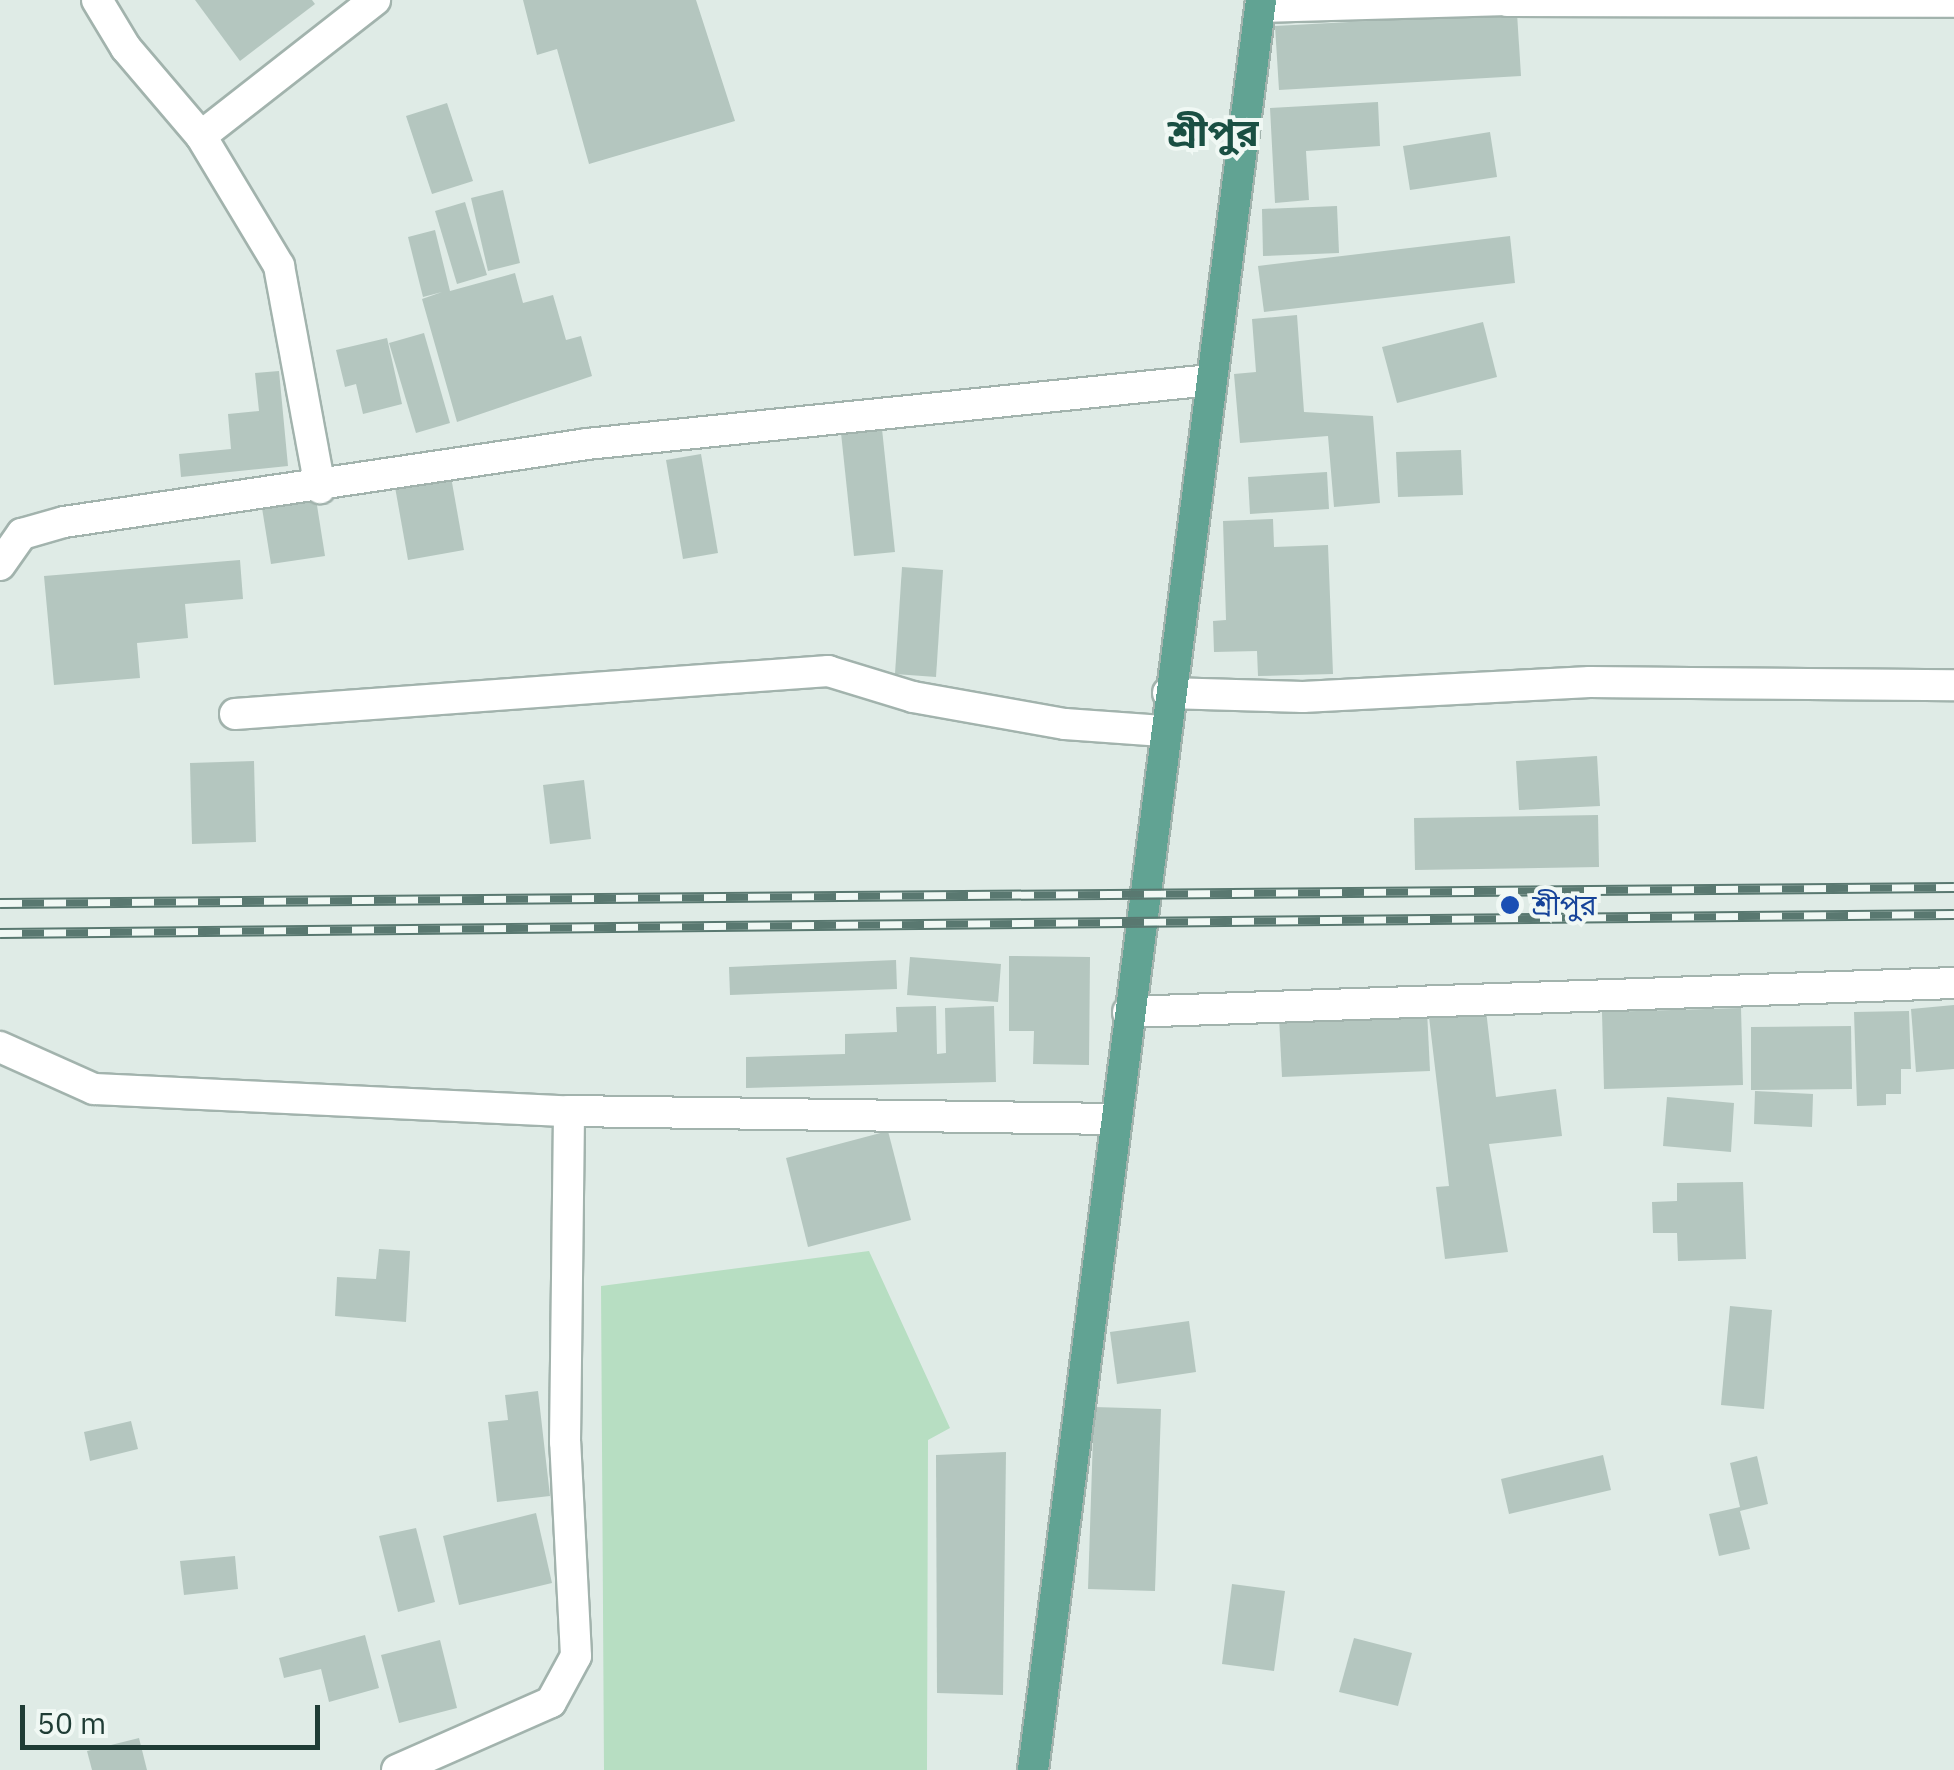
<!DOCTYPE html>
<meta charset="utf-8">
<style>
body{margin:0}
#map{position:relative;width:1954px;height:1770px;overflow:hidden;background:#dfebe6;font-family:"IBM Plex Sans","Noto Sans Bengali",sans-serif}
div>[style]{position:absolute}
.green>*{inset:0;background:#b7dec2}
.building>*{inset:0;background:#b4c6bf}
.roads{filter:drop-shadow(2px 0 #a2b3ad) drop-shadow(-2px 0 #a2b3ad) drop-shadow(0 2px #a2b3ad) drop-shadow(0 -2px #a2b3ad)}
.minor>*{height:30px;margin:-15px;padding:0 15px;transform-origin:15px;border-radius:15px;background:#fff}
.major>*{height:30px;margin:-15px;padding:0 15px;transform-origin:15px;border-radius:15px;background:#61a393}
.rail>*{height:11px;margin-top:-5.5px;transform-origin:0;background:repeating-linear-gradient(90deg,#f0f8f4 0 22px,#597870 0 44px);box-sizing:border-box;border-block:2px solid #597870}
.dots>*{width:28px;height:28px;translate:-50% -50%;box-sizing:border-box;border:5px solid #f0f8f4;border-radius:50%}
span{translate:-50% -50%;white-space:nowrap;text-align:center;line-height:1.15;-webkit-text-stroke:8px #f0f8f4;paint-order:stroke}
.transit-label{font-size:28px;color:#164399}
.left{translate:0 -50%;text-align:left}
.district-label{font-size:38px;color:#1a4f43;font-weight:700}
.scale{position:absolute;left:20px;top:1705px;width:300px;height:45px;box-sizing:border-box;border:5px solid #1f3c35;border-top:0;padding-left:12px;font-size:30px;line-height:35px;white-space:nowrap;color:#1f3c35;-webkit-text-stroke:8px #f0f8f4;paint-order:stroke}
</style>
<div id="map">
<div class="green">
<div style="clip-path:polygon(869px 1251px,950px 1428px,928px 1440px,927px 1770px,604px 1770px,601px 1286px)"></div>
</div>
<div class="building">
<div style="clip-path:polygon(195px 0,312px 0,315px 4px,240px 61px)"></div>
<div style="clip-path:polygon(523px 0,696px 0,735px 121px,589px 164px,557px 49px,537px 55px)"></div>
<div style="clip-path:polygon(1517px 13px,1521px 76px,1279px 90px,1275px 26px)"></div>
<div style="clip-path:polygon(1378px 102px,1380px 146px,1306px 151px,1309px 200px,1275px 203px,1270px 108px)"></div>
<div style="clip-path:polygon(447px 103px,473px 181px,432px 194px,406px 116px)"></div>
<div style="clip-path:polygon(1490px 132px,1497px 177px,1410px 190px,1403px 146px)"></div>
<div style="clip-path:polygon(503px 190px,520px 263px,488px 271px,471px 198px)"></div>
<div style="clip-path:polygon(465px 202px,487px 275px,457px 284px,435px 211px)"></div>
<div style="clip-path:polygon(1337px 206px,1339px 253px,1263px 256px,1262px 209px)"></div>
<div style="clip-path:polygon(435px 230px,450px 291px,515px 273px,523px 303px,553px 295px,566px 340px,581px 336px,592px 376px,457px 422px,422px 299px,442px 292px,423px 297px,408px 237px)"></div>
<div style="clip-path:polygon(1510px 236px,1515px 283px,1264px 312px,1258px 266px)"></div>
<div style="clip-path:polygon(1297px 315px,1304px 412px,1373px 416px,1380px 503px,1334px 507px,1328px 436px,1240px 443px,1234px 374px,1256px 372px,1252px 319px)"></div>
<div style="clip-path:polygon(1483px 322px,1497px 377px,1397px 403px,1382px 347px)"></div>
<div style="clip-path:polygon(424px 333px,450px 423px,416px 433px,389px 343px)"></div>
<div style="clip-path:polygon(387px 338px,402px 404px,363px 414px,356px 384px,345px 387px,336px 350px)"></div>
<div style="clip-path:polygon(279px 371px,288px 466px,181px 477px,179px 454px,231px 449px,228px 414px,259px 411px,255px 373px)"></div>
<div style="clip-path:polygon(882px 429px,895px 552px,854px 556px,841px 433px)"></div>
<div style="clip-path:polygon(1461px 450px,1463px 495px,1398px 497px,1396px 452px)"></div>
<div style="clip-path:polygon(701px 454px,718px 553px,683px 559px,666px 460px)"></div>
<div style="clip-path:polygon(1327px 472px,1329px 509px,1250px 514px,1248px 477px)"></div>
<div style="clip-path:polygon(451px 477px,464px 550px,408px 560px,395px 487px)"></div>
<div style="clip-path:polygon(316px 499px,325px 556px,271px 564px,262px 508px)"></div>
<div style="clip-path:polygon(1273px 519px,1274px 547px,1328px 545px,1333px 674px,1258px 676px,1257px 651px,1214px 652px,1213px 621px,1226px 620px,1223px 521px)"></div>
<div style="clip-path:polygon(240px 560px,243px 599px,185px 604px,188px 638px,137px 643px,140px 678px,54px 685px,44px 576px)"></div>
<div style="clip-path:polygon(902px 567px,943px 570px,936px 677px,895px 674px)"></div>
<div style="clip-path:polygon(1597px 756px,1600px 806px,1519px 810px,1516px 761px)"></div>
<div style="clip-path:polygon(254px 761px,256px 842px,192px 844px,190px 763px)"></div>
<div style="clip-path:polygon(584px 780px,591px 839px,550px 844px,543px 785px)"></div>
<div style="clip-path:polygon(1598px 815px,1599px 867px,1415px 870px,1414px 818px)"></div>
<div style="clip-path:polygon(1009px 956px,1090px 957px,1089px 1065px,1033px 1064px,1034px 1031px,1009px 1031px)"></div>
<div style="clip-path:polygon(910px 957px,1001px 964px,998px 1002px,907px 995px)"></div>
<div style="clip-path:polygon(896px 960px,897px 989px,730px 995px,729px 967px)"></div>
<div style="clip-path:polygon(1954px 1005px,1954px 1069px,1916px 1072px,1911px 1009px)"></div>
<div style="clip-path:polygon(936px 1006px,937px 1054px,946px 1053px,945px 1008px,994px 1006px,996px 1082px,746px 1088px,746px 1057px,845px 1054px,845px 1034px,897px 1032px,896px 1007px)"></div>
<div style="clip-path:polygon(1741px 1008px,1743px 1085px,1604px 1089px,1602px 1012px)"></div>
<div style="clip-path:polygon(1486px 1010px,1496px 1097px,1556px 1089px,1562px 1136px,1489px 1144px,1508px 1252px,1445px 1259px,1436px 1187px,1449px 1186px,1429px 1017px)"></div>
<div style="clip-path:polygon(1427px 1011px,1430px 1071px,1282px 1077px,1279px 1017px)"></div>
<div style="clip-path:polygon(1909px 1011px,1911px 1069px,1901px 1069px,1901px 1094px,1886px 1094px,1886px 1105px,1857px 1106px,1854px 1012px)"></div>
<div style="clip-path:polygon(1851px 1026px,1852px 1089px,1751px 1090px,1751px 1027px)"></div>
<div style="clip-path:polygon(1755px 1091px,1813px 1094px,1812px 1127px,1754px 1124px)"></div>
<div style="clip-path:polygon(1667px 1097px,1734px 1103px,1731px 1152px,1663px 1146px)"></div>
<div style="clip-path:polygon(888px 1131px,911px 1220px,808px 1247px,786px 1158px)"></div>
<div style="clip-path:polygon(1743px 1182px,1746px 1259px,1678px 1261px,1677px 1233px,1653px 1233px,1652px 1202px,1677px 1201px,1677px 1183px)"></div>
<div style="clip-path:polygon(379px 1249px,410px 1251px,406px 1322px,335px 1316px,337px 1277px,376px 1279px)"></div>
<div style="clip-path:polygon(1730px 1306px,1772px 1310px,1764px 1409px,1721px 1405px)"></div>
<div style="clip-path:polygon(1189px 1321px,1196px 1372px,1117px 1384px,1110px 1332px)"></div>
<div style="clip-path:polygon(538px 1391px,550px 1496px,497px 1502px,488px 1422px,508px 1420px,505px 1395px)"></div>
<div style="clip-path:polygon(1094px 1407px,1161px 1409px,1155px 1591px,1088px 1589px)"></div>
<div style="clip-path:polygon(131px 1421px,138px 1449px,90px 1461px,84px 1432px)"></div>
<div style="clip-path:polygon(1006px 1452px,1003px 1695px,937px 1693px,936px 1455px)"></div>
<div style="clip-path:polygon(1603px 1455px,1611px 1490px,1509px 1514px,1501px 1479px)"></div>
<div style="clip-path:polygon(1757px 1456px,1768px 1504px,1740px 1511px,1750px 1549px,1719px 1556px,1709px 1514px,1740px 1507px,1730px 1463px)"></div>
<div style="clip-path:polygon(536px 1513px,552px 1583px,459px 1605px,443px 1536px)"></div>
<div style="clip-path:polygon(416px 1528px,435px 1602px,398px 1612px,379px 1536px)"></div>
<div style="clip-path:polygon(235px 1556px,238px 1589px,184px 1595px,180px 1561px)"></div>
<div style="clip-path:polygon(1232px 1584px,1285px 1591px,1274px 1671px,1222px 1664px)"></div>
<div style="clip-path:polygon(365px 1635px,379px 1688px,329px 1702px,321px 1669px,284px 1678px,279px 1658px)"></div>
<div style="clip-path:polygon(1354px 1638px,1412px 1653px,1398px 1706px,1339px 1692px)"></div>
<div style="clip-path:polygon(440px 1640px,457px 1708px,399px 1723px,381px 1655px)"></div>
<div style="clip-path:polygon(139px 1738px,147px 1770px,92px 1770px,87px 1751px)"></div>
</div>
<div class="roads">
<div class="minor">
<div style="left:97px;top:0;width:56px;rotate:58.9deg"></div>
<div style="left:126px;top:48px;width:116px;rotate:49.6deg"></div>
<div style="left:201px;top:136px;width:152px;rotate:59deg"></div>
<div style="left:279px;top:266px;width:226px;rotate:79.5deg"></div>
<div style="left:1507px;top:1px;width:447px;rotate:0.1deg"></div>
<div style="left:1260px;top:7px;width:248px;rotate:-1.6deg"></div>
<div style="left:201px;top:136px;width:221px;rotate:-38deg"></div>
<div style="left:0;top:565px;width:38px;rotate:-55deg"></div>
<div style="left:22px;top:534px;width:44px;rotate:-15.9deg"></div>
<div style="left:64px;top:522px;width:529px;rotate:-8.48deg"></div>
<div style="left:587px;top:444px;width:627px;rotate:-5.86deg"></div>
<div style="left:1168px;top:693px;width:135px;rotate:1.7deg"></div>
<div style="left:1303px;top:697px;width:287px;rotate:-3deg"></div>
<div style="left:1590px;top:682px;width:364px;rotate:0.5deg"></div>
<div style="left:235px;top:714px;width:595px;rotate:-4.15deg"></div>
<div style="left:828px;top:671px;width:89px;rotate:17deg"></div>
<div style="left:913px;top:697px;width:154px;rotate:10.1deg"></div>
<div style="left:1065px;top:724px;width:98px;rotate:4.1deg"></div>
<div style="left:1128px;top:1012px;width:827px;rotate:-2.01deg"></div>
<div style="left:0;top:1047px;width:103px;rotate:24.1deg"></div>
<div style="left:94px;top:1089px;width:476px;rotate:2.7deg"></div>
<div style="left:569px;top:1111px;width:546px;rotate:0.84deg"></div>
<div style="left:397px;top:1770px;width:168px;rotate:-23.8deg"></div>
<div style="left:551px;top:1702px;width:52px;rotate:-61.5deg"></div>
<div style="left:576px;top:1656px;width:214px;rotate:-92.9deg"></div>
<div style="left:565px;top:1442px;width:331px;rotate:-89.3deg"></div>
</div>
<div class="major">
<div style="left:1033px;top:1770px;width:1785px;rotate:-82.66deg"></div>
</div>
</div>
<div class="rail">
<div style="left:0;top:903px;width:1954px;rotate:-0.47deg"></div>
<div style="left:0;top:933px;width:1954px;rotate:-0.56deg"></div>
</div>
<div class="dots">
<div style="left:1510px;top:905px;background:#1a4fb4"></div>
</div>
<div class="transit-label">
<span class="left" style="left:1532px;top:905px">শ্রীপুর</span>
</div>
<div class="district-label">
<span style="left:1213px;top:132px">শ্রীপুর</span>
</div>
<div class="scale">50 m</div>
</div>
